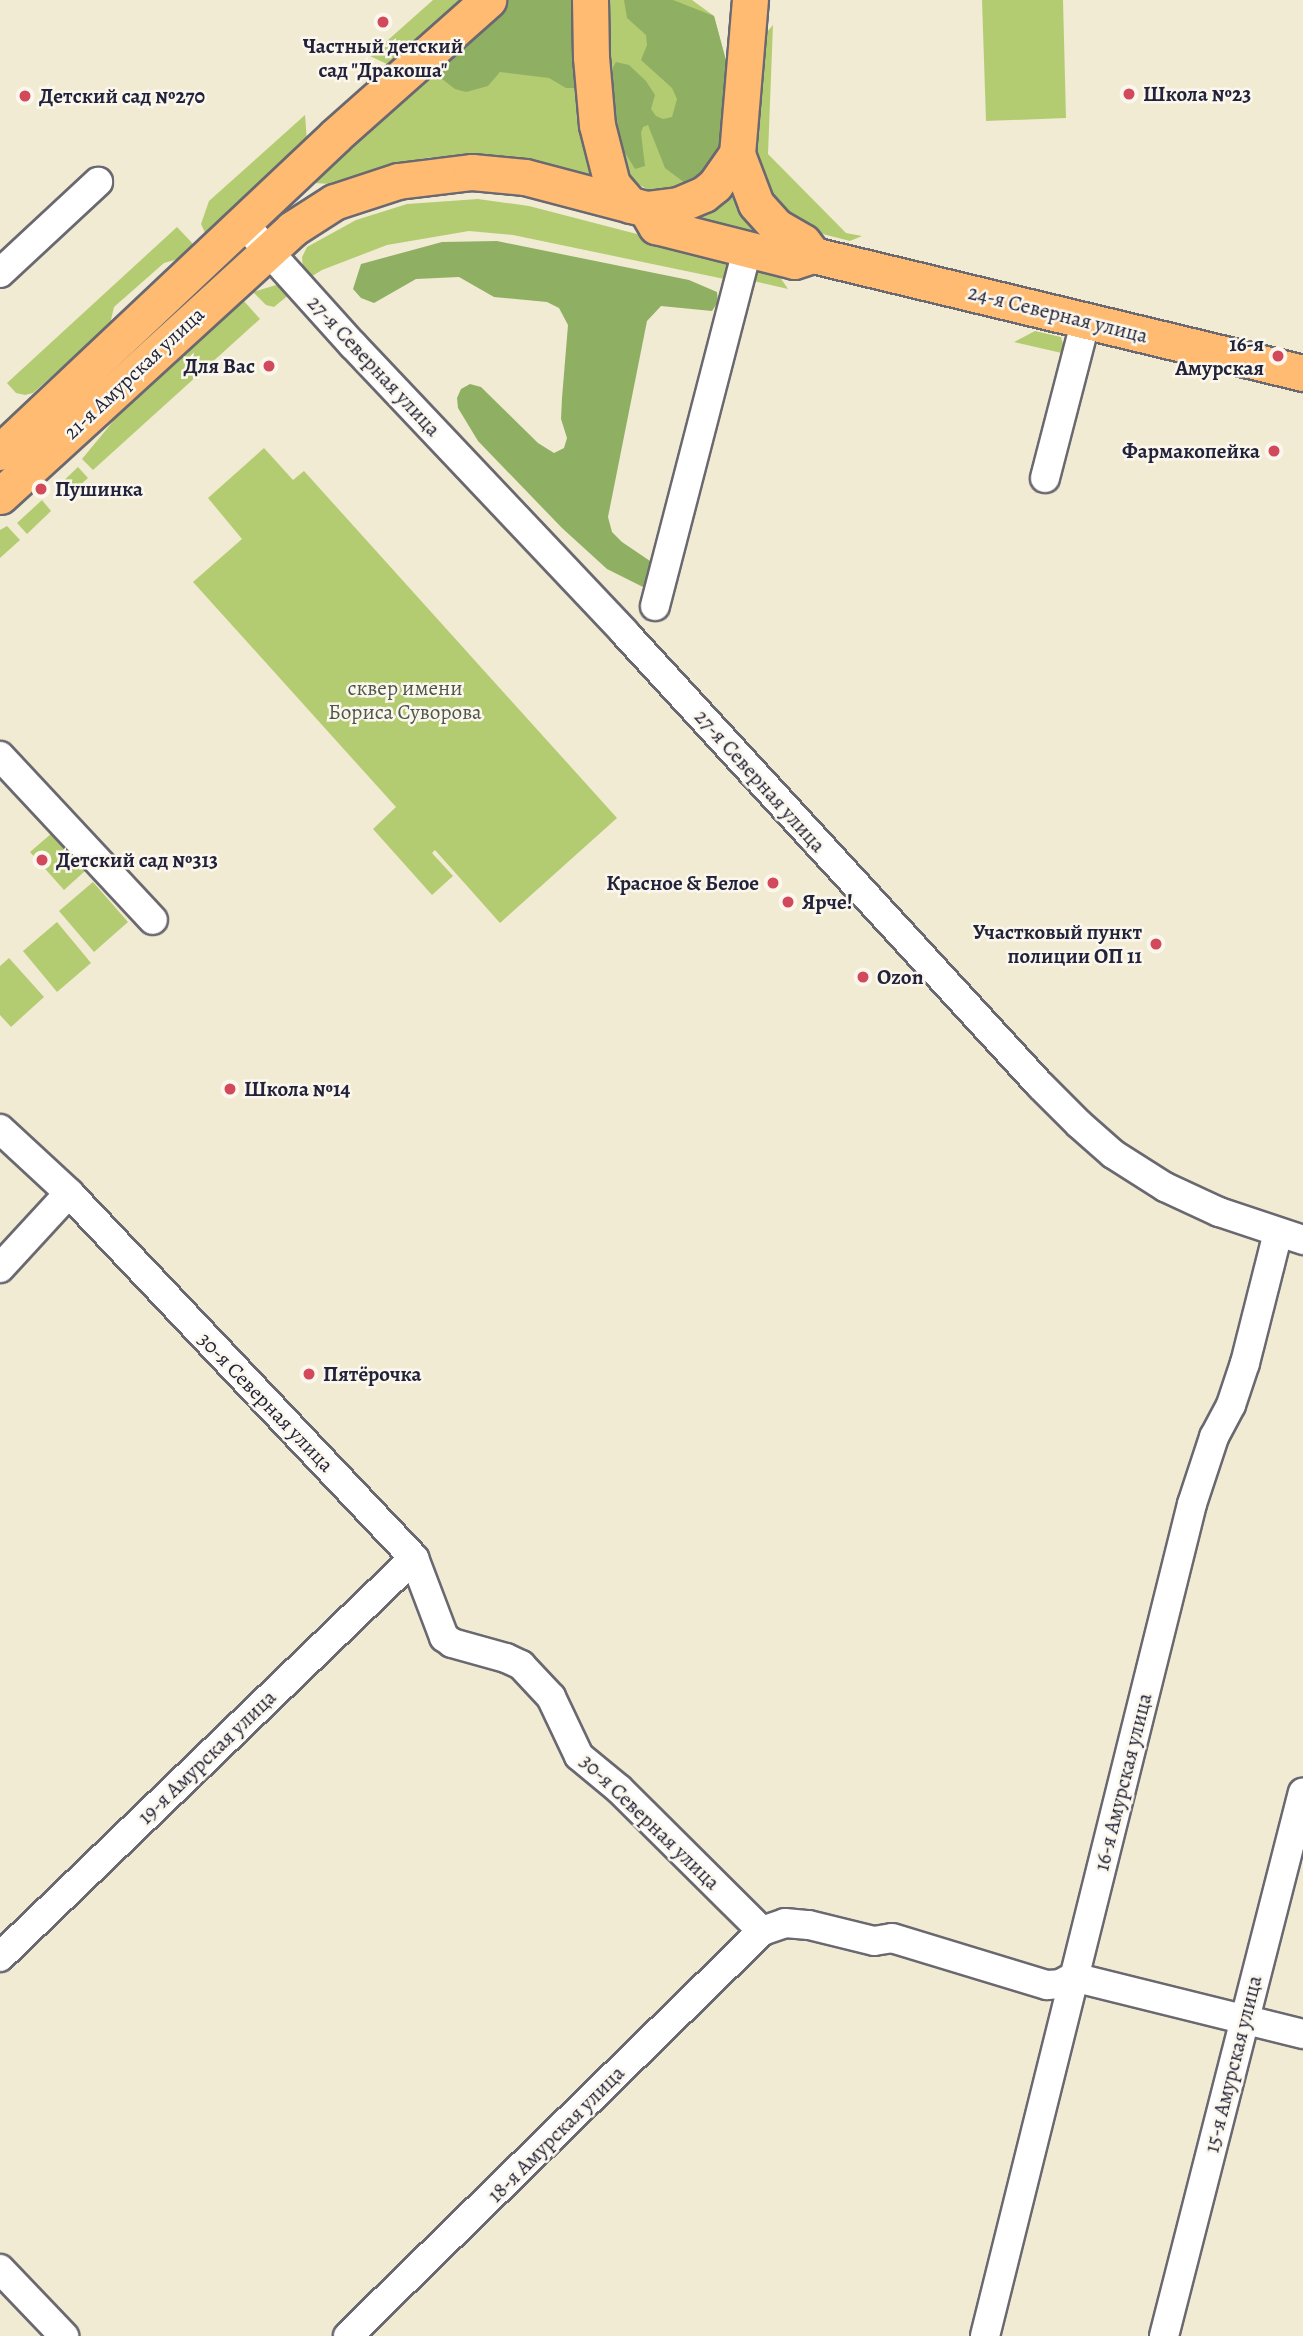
<!DOCTYPE html>
<meta charset="utf-8">
<style>
body{margin:0}
#map{position:relative;width:1303px;height:2336px;overflow:hidden;background:#f1ebd3;font-family:Alegreya,serif}
div>[style]{position:absolute}
.green>*{inset:0;background:#b4cc71}
.forest>*{inset:0;background:#8fb063}
.roads{filter:drop-shadow(2px 0 #6a6870) drop-shadow(-2px 0 #6a6870) drop-shadow(0 2px #6a6870) drop-shadow(0 -2px #6a6870)}
.minor>*{height:28px;margin:-14px;padding:0 14px;transform-origin:14px;border-radius:14px;background:#fff}
.major>*{height:35px;margin:-17.5px;padding:0 17.5px;transform-origin:17.5px;border-radius:17.5px;background:#febb71}
.dots>*{width:19px;height:19px;translate:-50% -50%;box-sizing:border-box;border:4px solid #fbf7ec;border-radius:50%}
span{translate:-50% -50%;white-space:nowrap;text-align:center;line-height:1.15;-webkit-text-stroke:5px #fbf7ec;paint-order:stroke}
.poi-label{font-size:21px;color:#22223b;font-weight:700}
.left{translate:0 -50%;text-align:left}
.right{translate:-100% -50%;text-align:right}
.street-label{font-size:21px;color:#22223b}
.park-label{font-size:21px;color:#4e554b}
</style>
<div id="map">
<div class="green">
<div style="clip-path:polygon(433px 0,468px 0,391px 66px,370px 56px)"></div>
<div style="clip-path:polygon(506px 0,572px 0,576px 97px,592px 177px,498px 156px,464px 155px,425px 158px,331px 184px,314px 183px,312px 178px)"></div>
<div style="clip-path:polygon(604px 0,692px 0,714px 16px,728px 68px,706px 180px,654px 193px,627px 178px,613px 137px)"></div>
<div style="clip-path:polygon(982px 0,1063px 0,1066px 118px,986px 121px)"></div>
<div style="clip-path:polygon(773px 25px,768px 154px,846px 233px,862px 236px,850px 241px,807px 230px,781px 215px,752px 157px,762px 38px)"></div>
<div style="clip-path:polygon(305px 115px,307px 141px,206px 235px,201px 224px,209px 201px)"></div>
<div style="clip-path:polygon(733px 179px,796px 251px,675px 216px)"></div>
<div style="clip-path:polygon(478px 199px,529px 206px,714px 254px,730px 261px,734px 281px,513px 235px,469px 231px,387px 245px,322px 270px,309px 278px,303px 269px,302px 257px,307px 247px,356px 220px,407px 204px)"></div>
<div style="clip-path:polygon(177px 227px,195px 246px,182px 258px,164px 263px,114px 307px,110px 324px,33px 393px,25px 395px,16px 393px,7px 383px)"></div>
<div style="clip-path:polygon(754px 267px,774px 268px,788px 289px,745px 279px)"></div>
<div style="clip-path:polygon(276px 285px,291px 293px,274px 307px,266px 305px,253px 292px)"></div>
<div style="clip-path:polygon(243px 300px,260px 319px,93px 470px,82px 459px,120px 413px)"></div>
<div style="clip-path:polygon(1035px 331px,1061px 337px,1066px 354px,1014px 342px)"></div>
<div style="clip-path:polygon(264px 448px,293px 480px,304px 471px,617px 818px,500px 923px,435px 850px,432px 853px,453px 876px,432px 895px,373px 829px,396px 807px,193px 582px,242px 539px,208px 498px)"></div>
<div style="clip-path:polygon(78px 467px,88px 478px,66px 498px,56px 488px)"></div>
<div style="clip-path:polygon(42px 500px,51px 511px,27px 534px,17px 523px)"></div>
<div style="clip-path:polygon(7px 526px,20px 540px,0 558px,0 530px)"></div>
<div style="clip-path:polygon(52px 833px,85px 871px,64px 890px,30px 852px)"></div>
<div style="clip-path:polygon(93px 882px,128px 922px,94px 952px,59px 911px)"></div>
<div style="clip-path:polygon(57px 922px,91px 963px,57px 992px,23px 951px)"></div>
<div style="clip-path:polygon(9px 958px,44px 997px,11px 1027px,0 1015px,0 966px)"></div>
</div>
<div class="forest">
<div style="clip-path:polygon(506px 0,572px 0,575px 88px,566px 88px,549px 78px,500px 72px,488px 86px,466px 92px,455px 89px,442px 79px,434px 63px)"></div>
<div style="clip-path:polygon(624px 0,673px 0,714px 16px,728px 68px,721px 159px,693px 189px,665px 168px,648px 125px,643px 127px,641px 133px,645px 166px,635px 169px,622px 148px,613px 98px,613px 67px,616px 62px,629px 65px,646px 81px,655px 95px,651px 109px,656px 116px,663px 119px,672px 117px,677px 99px,672px 88px,641px 60px,647px 45px,646px 35px,627px 18px)"></div>
<div style="clip-path:polygon(497px 241px,689px 280px,717px 292px,718px 302px,712px 311px,661px 306px,647px 321px,608px 517px,612px 532px,622px 542px,653px 563px,654px 585px,645px 588px,607px 569px,562px 528px,478px 441px,458px 408px,457px 398px,461px 389px,470px 384px,481px 387px,538px 443px,554px 453px,564px 448px,567px 438px,561px 419px,562px 398px,568px 325px,559px 308px,547px 302px,494px 297px,459px 277px,416px 279px,374px 303px,361px 298px,353px 289px,361px 264px,442px 242px)"></div>
</div>
<div class="roads">
<div class="minor">
<div style="left:243px;top:223px;width:164px;rotate:48deg"></div>
<div style="left:353px;top:345px;width:395px;rotate:46.6deg"></div>
<div style="left:624px;top:632px;width:615px;rotate:47.44deg"></div>
<div style="left:1040px;top:1085px;width:55px;rotate:45deg"></div>
<div style="left:1079px;top:1124px;width:45px;rotate:41.4deg"></div>
<div style="left:1113px;top:1154px;width:62px;rotate:32.4deg"></div>
<div style="left:1165px;top:1187px;width:60px;rotate:24.8deg"></div>
<div style="left:1219px;top:1212px;width:89px;rotate:18.4deg"></div>
<div style="left:0;top:273px;width:134px;rotate:-42.9deg"></div>
<div style="left:1045px;top:478px;width:163px;rotate:-75.5deg"></div>
<div style="left:655px;top:606px;width:369px;rotate:-75.5deg"></div>
<div style="left:0;top:756px;width:224px;rotate:47deg"></div>
<div style="left:0;top:1129px;width:94px;rotate:42.8deg"></div>
<div style="left:69px;top:1193px;width:502px;rotate:46.61deg"></div>
<div style="left:414px;top:1558px;width:85px;rotate:69.2deg"></div>
<div style="left:444px;top:1637px;width:10px;rotate:37deg"></div>
<div style="left:452px;top:1643px;width:56px;rotate:15.5deg"></div>
<div style="left:506px;top:1658px;width:17px;rotate:25deg"></div>
<div style="left:521px;top:1665px;width:44px;rotate:46.8deg"></div>
<div style="left:551px;top:1697px;width:65px;rotate:64.6deg"></div>
<div style="left:579px;top:1756px;width:52px;rotate:39.5deg"></div>
<div style="left:619px;top:1789px;width:202px;rotate:44.8deg"></div>
<div style="left:762px;top:1931px;width:24px;rotate:-19deg"></div>
<div style="left:785px;top:1923px;width:24px;rotate:5deg"></div>
<div style="left:809px;top:1925px;width:67px;rotate:13.8deg"></div>
<div style="left:874px;top:1941px;width:18px;rotate:-9deg"></div>
<div style="left:892px;top:1938px;width:162px;rotate:16.9deg"></div>
<div style="left:1047px;top:1985px;width:13px;rotate:-4deg"></div>
<div style="left:1060px;top:1984px;width:15px;rotate:-28deg"></div>
<div style="left:1073px;top:1977px;width:237px;rotate:13.9deg"></div>
<div style="left:0;top:1268px;width:102px;rotate:-47.4deg"></div>
<div style="left:0;top:1957px;width:575px;rotate:-43.94deg"></div>
<div style="left:0;top:2269px;width:93px;rotate:46.3deg"></div>
<div style="left:348px;top:2336px;width:579px;rotate:-44.37deg"></div>
<div style="left:985px;top:2336px;width:857px;rotate:-76.03deg"></div>
<div style="left:1192px;top:1504px;width:71px;rotate:-71.8deg"></div>
<div style="left:1214px;top:1437px;width:36px;rotate:-62deg"></div>
<div style="left:1231px;top:1405px;width:44px;rotate:-71.6deg"></div>
<div style="left:1245px;top:1363px;width:134px;rotate:-75.8deg"></div>
<div style="left:1164px;top:2336px;width:561px;rotate:-75.67deg"></div>
</div>
<div class="major">
<div style="left:590px;top:0;width:57px;rotate:89deg"></div>
<div style="left:591px;top:57px;width:68px;rotate:85deg"></div>
<div style="left:597px;top:125px;width:61px;rotate:75.7deg"></div>
<div style="left:612px;top:184px;width:28px;rotate:49deg"></div>
<div style="left:737px;top:154px;width:53px;rotate:69.2deg"></div>
<div style="left:756px;top:204px;width:31px;rotate:48deg"></div>
<div style="left:777px;top:227px;width:30px;rotate:30deg"></div>
<div style="left:803px;top:242px;width:16px;rotate:52deg"></div>
<div style="left:646px;top:209px;width:20px;rotate:60deg"></div>
<div style="left:656px;top:226px;width:142px;rotate:14.2deg"></div>
<div style="left:794px;top:261px;width:20px;rotate:-18deg"></div>
<div style="left:813px;top:255px;width:504px;rotate:13.54deg"></div>
<div style="left:0;top:452px;width:461px;rotate:-43.3deg"></div>
<div style="left:335px;top:136px;width:205px;rotate:-41.6deg"></div>
<div style="left:0;top:496px;width:396px;rotate:-42.4deg"></div>
<div style="left:292px;top:229px;width:50px;rotate:-32.7deg"></div>
<div style="left:334px;top:202px;width:67px;rotate:-18.2deg"></div>
<div style="left:398px;top:181px;width:75px;rotate:-6.9deg"></div>
<div style="left:472px;top:172px;width:53px;rotate:5.4deg"></div>
<div style="left:525px;top:177px;width:125px;rotate:14.8deg"></div>
<div style="left:646px;top:209px;width:32px;rotate:-7deg"></div>
<div style="left:678px;top:205px;width:28px;rotate:-23deg"></div>
<div style="left:704px;top:194px;width:14px;rotate:-39deg"></div>
<div style="left:715px;top:185px;width:38px;rotate:-55deg"></div>
<div style="left:737px;top:154px;width:155px;rotate:-85.2deg"></div>
</div>
</div>
<div class="dots">
<div style="left:383px;top:22px;background:#d1495b"></div>
<div style="left:1129px;top:94px;background:#d1495b"></div>
<div style="left:25px;top:96px;background:#d1495b"></div>
<div style="left:1278px;top:356px;background:#d1495b"></div>
<div style="left:269px;top:366px;background:#d1495b"></div>
<div style="left:1274px;top:451px;background:#d1495b"></div>
<div style="left:41px;top:489px;background:#d1495b"></div>
<div style="left:42px;top:860px;background:#d1495b"></div>
<div style="left:773px;top:883px;background:#d1495b"></div>
<div style="left:788px;top:902px;background:#d1495b"></div>
<div style="left:1156px;top:944px;background:#d1495b"></div>
<div style="left:863px;top:977px;background:#d1495b"></div>
<div style="left:230px;top:1089px;background:#d1495b"></div>
<div style="left:309px;top:1374px;background:#d1495b"></div>
</div>
<div class="poi-label">
<span style="left:383px;top:58px">Частный детский<br>сад "Дракоша"</span>
<span class="left" style="left:1143px;top:94px">Школа №23</span>
<span class="left" style="left:39px;top:96px">Детский сад №270</span>
<span class="right" style="left:1264px;top:356px">16-я<br>Амурская</span>
<span class="right" style="left:255px;top:366px">Для Вас</span>
<span class="right" style="left:1260px;top:451px">Фармакопейка</span>
<span class="left" style="left:55px;top:489px">Пушинка</span>
<span class="left" style="left:56px;top:860px">Детский сад №313</span>
<span class="right" style="left:759px;top:883px">Красное &amp; Белое</span>
<span class="left" style="left:802px;top:902px">Ярче!</span>
<span class="right" style="left:1142px;top:944px">Участковый пункт<br>полиции ОП 11</span>
<span class="left" style="left:877px;top:977px">Ozon</span>
<span class="left" style="left:244px;top:1089px">Школа №14</span>
<span class="left" style="left:323px;top:1374px">Пятёрочка</span>
</div>
<div class="street-label">
<span style="left:1058px;top:314px;rotate:14deg">24-я Северная улица</span>
<span style="left:374px;top:366px;rotate:47deg">27-я Северная улица</span>
<span style="left:134px;top:373px;rotate:-43deg">21-я Амурская улица</span>
<span style="left:760px;top:781px;rotate:48deg">27-я Северная улица</span>
<span style="left:266px;top:1402px;rotate:46deg">30-я Северная улица</span>
<span style="left:207px;top:1757px;rotate:-44deg">19-я Амурская улица</span>
<span style="left:1123px;top:1782px;rotate:-76deg">16-я Амурская улица</span>
<span style="left:650px;top:1822px;rotate:44deg">30-я Северная улица</span>
<span style="left:1233px;top:2064px;rotate:-76deg">15-я Амурская улица</span>
<span style="left:556px;top:2134px;rotate:-45deg">18-я Амурская улица</span>
</div>
<div class="park-label">
<span style="left:405px;top:700px">сквер имени<br>Бориса Суворова</span>
</div>
</div>
